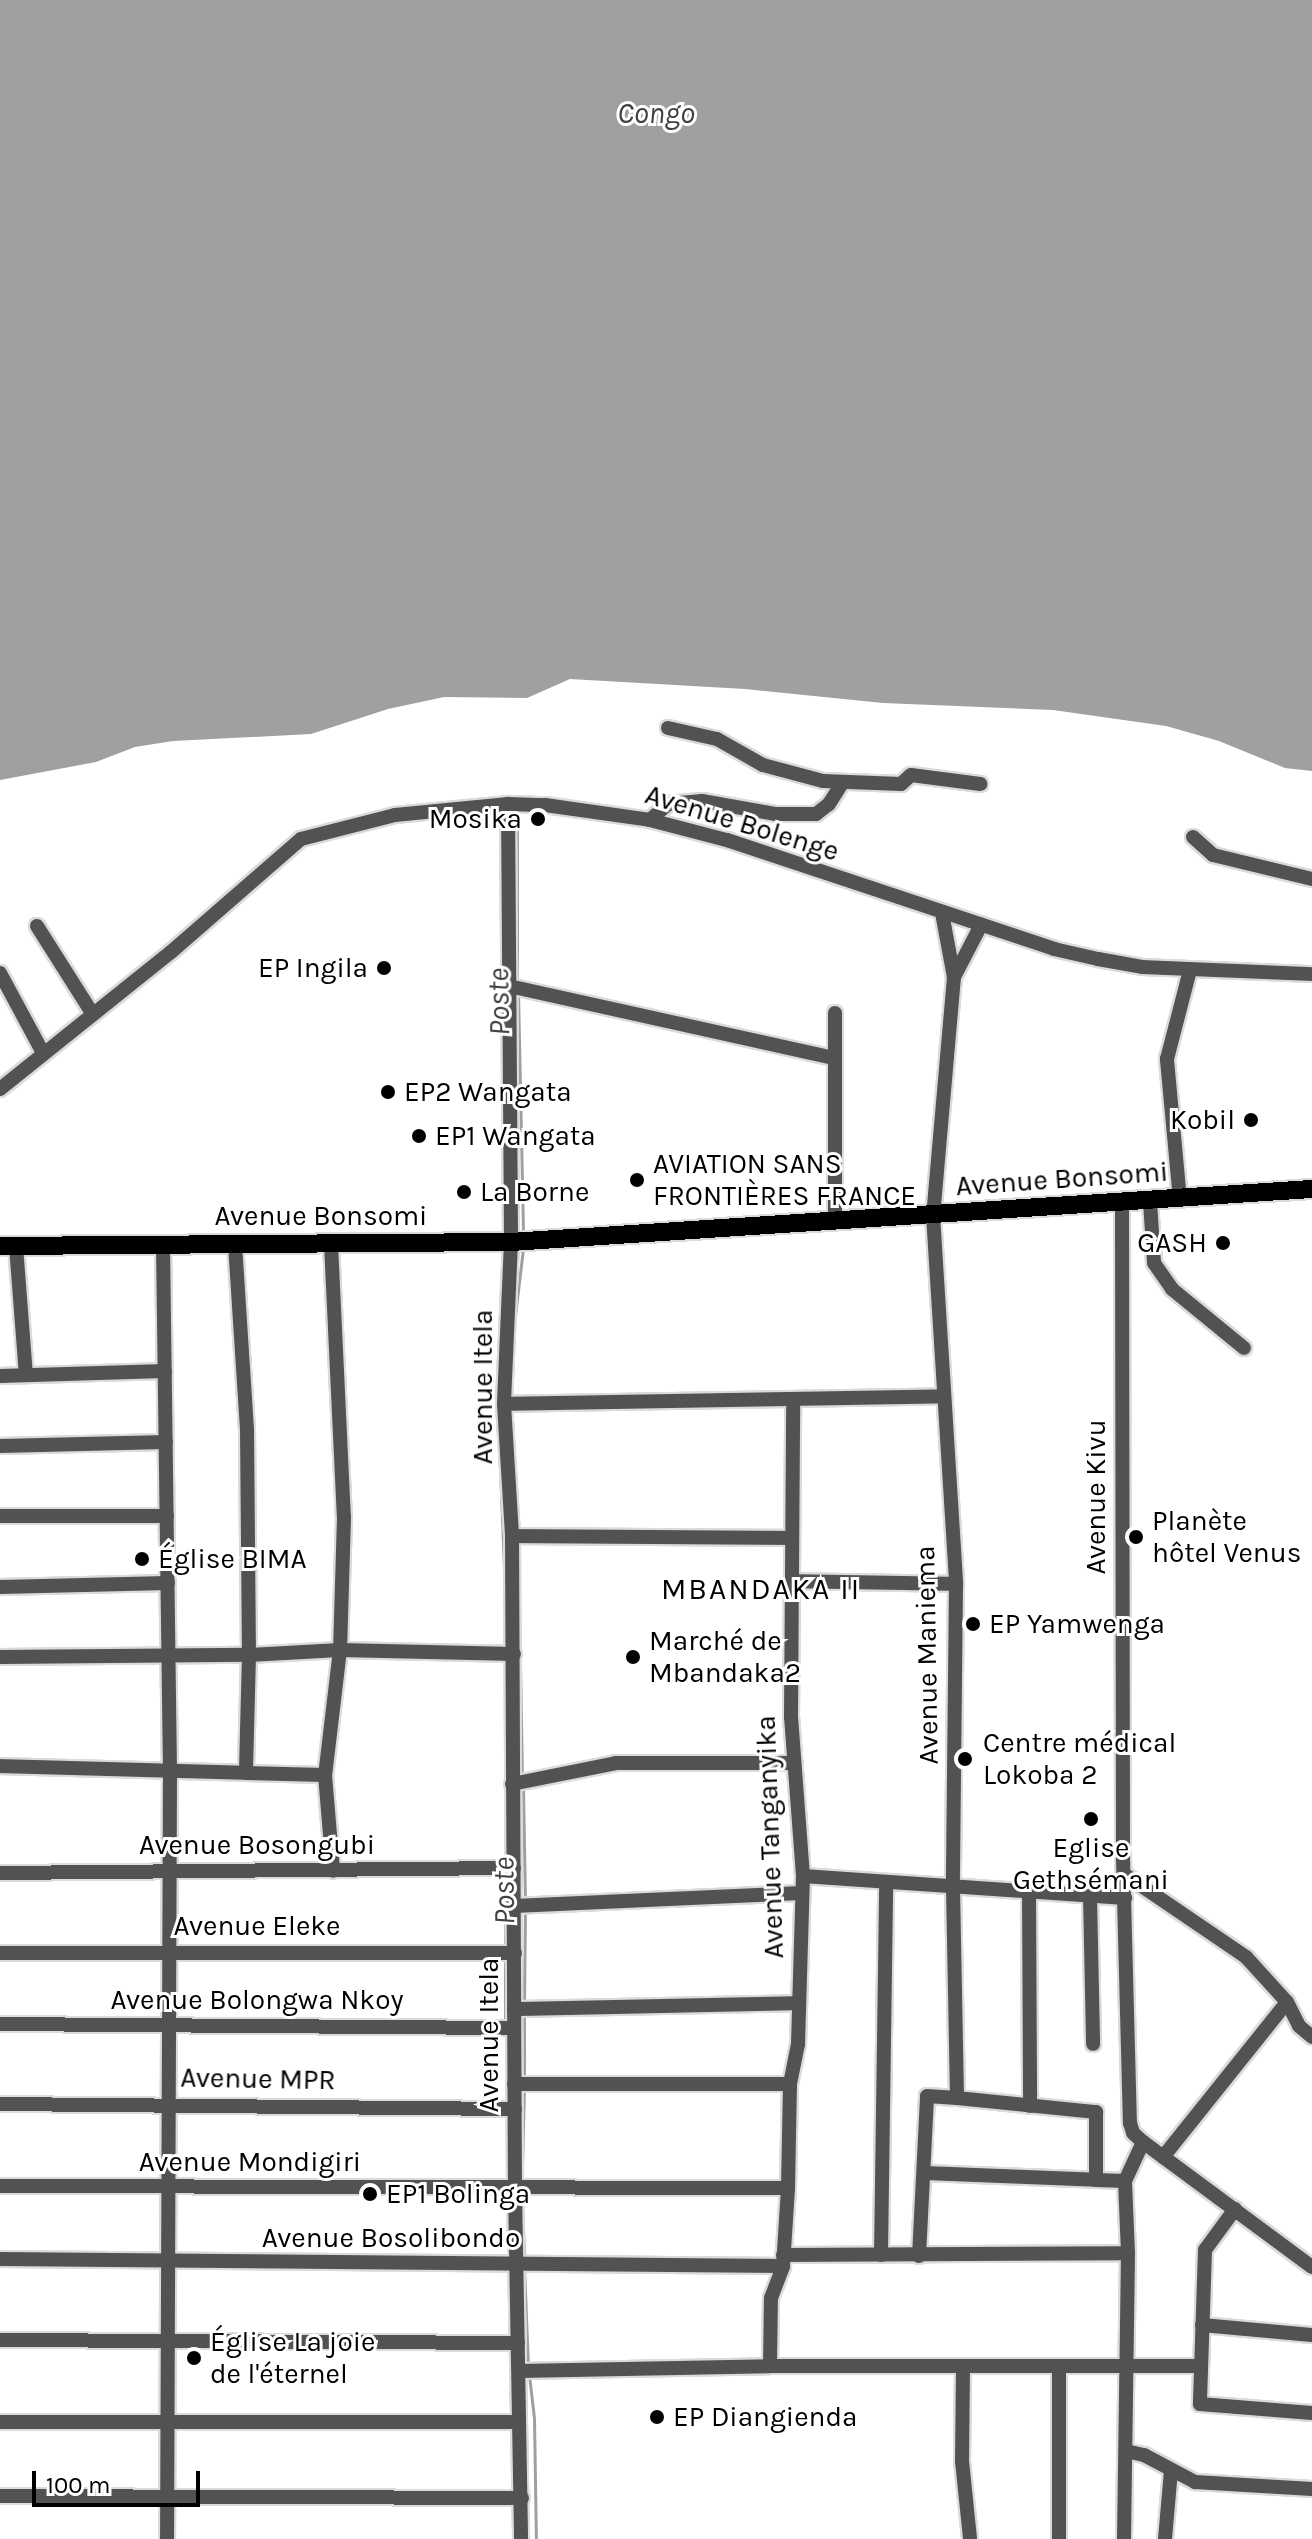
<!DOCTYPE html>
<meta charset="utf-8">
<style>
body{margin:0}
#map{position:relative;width:1312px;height:2539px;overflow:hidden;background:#fff;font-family:Karla,sans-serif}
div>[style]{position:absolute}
.water>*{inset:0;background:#a0a0a0}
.stream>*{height:3px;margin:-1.5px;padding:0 1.5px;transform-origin:1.5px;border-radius:1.5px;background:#a0a0a0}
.roads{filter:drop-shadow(2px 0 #dbdbdb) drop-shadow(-2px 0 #dbdbdb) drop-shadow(0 2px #dbdbdb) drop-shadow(0 -2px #dbdbdb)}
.minor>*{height:14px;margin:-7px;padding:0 7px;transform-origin:7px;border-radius:7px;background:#525252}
.major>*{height:18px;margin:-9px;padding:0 9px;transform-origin:9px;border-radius:9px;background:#000}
.dots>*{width:22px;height:22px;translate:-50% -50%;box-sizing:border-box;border:4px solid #fff;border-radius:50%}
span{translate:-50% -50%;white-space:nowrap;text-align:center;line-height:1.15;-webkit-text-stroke:6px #fff;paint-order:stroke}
.poi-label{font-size:28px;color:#000}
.right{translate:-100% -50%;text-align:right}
.left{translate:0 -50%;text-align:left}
.street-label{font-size:28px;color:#000}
.water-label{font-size:30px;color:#414141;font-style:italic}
.neighbourhood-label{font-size:30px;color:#000;letter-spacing:2px}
.scale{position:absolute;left:32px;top:2471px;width:168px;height:36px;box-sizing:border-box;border:4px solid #000;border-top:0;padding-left:10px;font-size:24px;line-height:28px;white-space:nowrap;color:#000;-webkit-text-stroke:6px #fff;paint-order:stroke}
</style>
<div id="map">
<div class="water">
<div style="clip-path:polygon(0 0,1312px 0,1312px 771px,1285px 768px,1219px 741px,1166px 726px,1053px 710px,883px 703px,745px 689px,570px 679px,527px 698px,444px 697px,388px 709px,311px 734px,173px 741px,135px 747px,96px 762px,0 780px)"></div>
</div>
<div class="stream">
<div style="left:500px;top:816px;width:17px;rotate:87deg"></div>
<div style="left:517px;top:817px;width:164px;rotate:90deg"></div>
<div style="left:518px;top:992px;width:241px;rotate:88.8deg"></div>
<div style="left:549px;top:1230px;width:281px;rotate:-3.7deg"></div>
<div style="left:142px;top:1236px;width:280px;rotate:-0.4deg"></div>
<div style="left:514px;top:1324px;width:77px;rotate:-83.2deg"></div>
<div style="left:498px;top:1419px;width:176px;rotate:87.7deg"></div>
<div style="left:519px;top:1607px;width:169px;rotate:89deg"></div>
<div style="left:523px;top:1787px;width:113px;rotate:89deg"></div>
<div style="left:505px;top:1863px;width:92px;rotate:-89.4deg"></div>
<div style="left:505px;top:1947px;width:76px;rotate:-90deg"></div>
<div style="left:505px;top:1959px;width:64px;rotate:90deg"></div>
<div style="left:524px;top:2004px;width:93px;rotate:-89.4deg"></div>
<div style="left:506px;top:2031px;width:72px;rotate:89.2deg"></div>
<div style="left:524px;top:2080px;width:65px;rotate:-90deg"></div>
<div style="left:507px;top:2115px;width:20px;rotate:87deg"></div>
<div style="left:522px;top:2168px;width:81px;rotate:-88.6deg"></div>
<div style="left:522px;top:2195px;width:65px;rotate:88.2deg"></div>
<div style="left:524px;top:2267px;width:101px;rotate:87.7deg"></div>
<div style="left:529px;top:2375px;width:43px;rotate:83.4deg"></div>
<div style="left:534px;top:2418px;width:121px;rotate:89.1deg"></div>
</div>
<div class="roads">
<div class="minor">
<div style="left:668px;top:728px;width:50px;rotate:12.7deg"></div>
<div style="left:717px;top:739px;width:53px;rotate:29.5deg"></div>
<div style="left:763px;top:765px;width:62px;rotate:14.9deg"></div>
<div style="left:823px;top:781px;width:78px;rotate:2.2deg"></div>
<div style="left:901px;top:784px;width:13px;rotate:-42deg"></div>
<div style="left:911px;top:775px;width:70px;rotate:7.4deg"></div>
<div style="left:508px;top:804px;width:438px;rotate:89.6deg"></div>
<div style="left:511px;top:1242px;width:162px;rotate:92.5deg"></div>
<div style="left:504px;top:1404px;width:132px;rotate:86.5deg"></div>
<div style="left:512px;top:1536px;width:654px;rotate:89.74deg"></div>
<div style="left:515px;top:2190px;width:349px;rotate:89deg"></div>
<div style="left:650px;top:820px;width:24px;rotate:-42deg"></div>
<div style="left:668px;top:804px;width:34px;rotate:-5deg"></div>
<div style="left:702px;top:801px;width:74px;rotate:10.1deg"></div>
<div style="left:775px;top:814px;width:41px"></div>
<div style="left:816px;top:814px;width:16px;rotate:-38deg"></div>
<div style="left:829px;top:804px;width:26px;rotate:-58deg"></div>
<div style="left:1193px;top:837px;width:27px;rotate:42deg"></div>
<div style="left:1213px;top:855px;width:102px;rotate:13.6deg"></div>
<div style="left:942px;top:913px;width:65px;rotate:79.4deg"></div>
<div style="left:954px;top:977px;width:239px;rotate:95deg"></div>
<div style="left:933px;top:1215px;width:370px;rotate:86.4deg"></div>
<div style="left:956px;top:1584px;width:304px;rotate:90.6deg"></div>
<div style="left:953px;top:1888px;width:210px;rotate:88.9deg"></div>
<div style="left:957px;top:2098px;width:140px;rotate:5.8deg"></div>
<div style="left:1096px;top:2112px;width:68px;rotate:90deg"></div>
<div style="left:1096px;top:2180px;width:29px;rotate:2deg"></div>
<div style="left:37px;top:926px;width:103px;rotate:57.7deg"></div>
<div style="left:0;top:973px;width:91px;rotate:61.7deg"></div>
<div style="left:954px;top:977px;width:59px;rotate:-62.6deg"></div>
<div style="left:509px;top:986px;width:333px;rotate:12.5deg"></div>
<div style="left:835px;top:1013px;width:207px;rotate:90deg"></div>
<div style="left:0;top:1089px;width:219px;rotate:-38.7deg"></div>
<div style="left:171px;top:952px;width:172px;rotate:-41deg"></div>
<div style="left:301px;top:839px;width:97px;rotate:-14.3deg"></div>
<div style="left:395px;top:815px;width:114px;rotate:-5.6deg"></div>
<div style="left:508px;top:804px;width:37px;rotate:2deg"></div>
<div style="left:545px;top:805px;width:106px;rotate:8.1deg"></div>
<div style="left:650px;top:820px;width:80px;rotate:14.6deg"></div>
<div style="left:727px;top:840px;width:345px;rotate:18.4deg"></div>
<div style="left:1054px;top:949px;width:45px;rotate:12.8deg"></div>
<div style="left:1098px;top:959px;width:46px;rotate:10.1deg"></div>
<div style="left:1143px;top:967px;width:169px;rotate:2.4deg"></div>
<div style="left:1180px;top:1200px;width:142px;rotate:-95.3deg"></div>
<div style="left:1167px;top:1059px;width:92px;rotate:-75.5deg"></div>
<div style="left:1150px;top:1202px;width:61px;rotate:86.2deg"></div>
<div style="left:1154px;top:1263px;width:32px;rotate:55deg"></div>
<div style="left:1172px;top:1289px;width:93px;rotate:39.3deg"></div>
<div style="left:1122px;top:1204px;width:655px;rotate:89.91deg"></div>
<div style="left:1123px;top:1859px;width:264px;rotate:88.5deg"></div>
<div style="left:1130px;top:2123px;width:10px;rotate:73deg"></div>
<div style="left:1133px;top:2133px;width:13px;rotate:42deg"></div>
<div style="left:1143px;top:2142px;width:210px;rotate:36.5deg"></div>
<div style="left:235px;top:1244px;width:185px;rotate:86.3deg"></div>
<div style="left:247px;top:1429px;width:226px;rotate:89.5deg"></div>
<div style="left:249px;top:1655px;width:118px;rotate:91.5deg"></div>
<div style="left:246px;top:1773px;width:79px;rotate:1.5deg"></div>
<div style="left:331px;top:1244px;width:273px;rotate:87.3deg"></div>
<div style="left:344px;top:1517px;width:133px;rotate:91.7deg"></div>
<div style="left:340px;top:1650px;width:126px;rotate:96.8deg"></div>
<div style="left:325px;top:1775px;width:96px;rotate:85.2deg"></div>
<div style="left:163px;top:1245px;width:526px;rotate:89.24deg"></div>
<div style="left:170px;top:1771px;width:768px;rotate:90.22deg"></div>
<div style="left:16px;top:1246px;width:129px;rotate:85.6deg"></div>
<div style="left:0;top:1376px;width:165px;rotate:-1.7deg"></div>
<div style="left:504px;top:1404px;width:438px;rotate:-1deg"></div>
<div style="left:0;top:1446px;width:166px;rotate:-1.4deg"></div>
<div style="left:0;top:1516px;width:167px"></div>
<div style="left:512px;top:1536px;width:278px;rotate:0.4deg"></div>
<div style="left:791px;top:1581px;width:165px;rotate:1deg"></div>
<div style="left:0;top:1587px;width:168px;rotate:-1.4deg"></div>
<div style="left:0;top:1657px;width:249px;rotate:-0.5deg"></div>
<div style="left:249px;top:1655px;width:91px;rotate:-3.1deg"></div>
<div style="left:340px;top:1650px;width:174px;rotate:1.3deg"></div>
<div style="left:0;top:1766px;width:246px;rotate:1.6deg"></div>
<div style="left:512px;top:1784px;width:106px;rotate:-11.4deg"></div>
<div style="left:616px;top:1763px;width:177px"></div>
<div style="left:0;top:1873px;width:514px;rotate:-0.56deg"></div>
<div style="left:1124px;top:1874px;width:148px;rotate:34.2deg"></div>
<div style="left:1246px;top:1957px;width:61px;rotate:47.7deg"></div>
<div style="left:1287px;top:2002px;width:27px;rotate:63deg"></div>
<div style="left:1299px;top:2026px;width:17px;rotate:40deg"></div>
<div style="left:803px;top:1876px;width:323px;rotate:3.9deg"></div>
<div style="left:1029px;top:1893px;width:213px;rotate:89.7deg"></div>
<div style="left:1090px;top:1896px;width:148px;rotate:88.8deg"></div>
<div style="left:514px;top:1906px;width:288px;rotate:-2.6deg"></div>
<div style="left:0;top:1953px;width:515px"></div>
<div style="left:514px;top:2009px;width:285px;rotate:-1.2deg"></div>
<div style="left:0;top:2024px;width:514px;rotate:0.45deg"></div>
<div style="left:514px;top:2084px;width:276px"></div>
<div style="left:0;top:2104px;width:515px;rotate:0.56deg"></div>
<div style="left:1163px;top:2157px;width:198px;rotate:-51.3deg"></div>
<div style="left:925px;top:2173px;width:171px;rotate:2.3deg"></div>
<div style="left:0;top:2186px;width:788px;rotate:0.15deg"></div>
<div style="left:1235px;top:2209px;width:51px;rotate:126.2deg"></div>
<div style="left:1205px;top:2250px;width:154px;rotate:91.9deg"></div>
<div style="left:1200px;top:2404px;width:112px;rotate:4.6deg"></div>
<div style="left:783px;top:2255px;width:345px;rotate:-0.3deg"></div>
<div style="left:881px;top:2255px;width:373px;rotate:-89.2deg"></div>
<div style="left:919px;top:2256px;width:160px;rotate:-87.1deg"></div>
<div style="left:927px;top:2096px;width:30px;rotate:4deg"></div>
<div style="left:0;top:2259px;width:783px;rotate:0.51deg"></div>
<div style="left:1202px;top:2325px;width:110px;rotate:5.2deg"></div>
<div style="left:0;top:2340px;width:518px;rotate:0.33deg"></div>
<div style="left:770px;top:2366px;width:68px;rotate:-89.2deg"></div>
<div style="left:771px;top:2298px;width:34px;rotate:-69deg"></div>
<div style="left:783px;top:2266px;width:78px;rotate:-86.3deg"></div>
<div style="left:788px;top:2188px;width:104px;rotate:-88.9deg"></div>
<div style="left:790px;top:2084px;width:41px;rotate:-78.7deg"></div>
<div style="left:798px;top:2044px;width:168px;rotate:-88.3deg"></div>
<div style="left:803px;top:1876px;width:159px;rotate:-94.3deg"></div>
<div style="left:791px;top:1717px;width:318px;rotate:-89.6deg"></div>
<div style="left:1059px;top:2366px;width:173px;rotate:90deg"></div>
<div style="left:963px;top:2367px;width:94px;rotate:90.6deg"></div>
<div style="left:962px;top:2461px;width:78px;rotate:84.1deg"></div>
<div style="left:519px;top:2371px;width:251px;rotate:-1.1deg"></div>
<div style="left:770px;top:2366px;width:431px"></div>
<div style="left:0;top:2422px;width:519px"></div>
<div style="left:1126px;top:2451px;width:18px;rotate:13deg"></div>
<div style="left:1144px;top:2455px;width:58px;rotate:27.9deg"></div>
<div style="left:1195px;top:2482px;width:117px;rotate:3.4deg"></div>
<div style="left:0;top:2496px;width:522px;rotate:0.22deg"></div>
<div style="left:1124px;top:2539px;width:286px;rotate:-89.2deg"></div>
<div style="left:1128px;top:2253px;width:72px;rotate:-92.4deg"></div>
<div style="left:1125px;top:2181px;width:43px;rotate:-65.2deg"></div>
<div style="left:1165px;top:2539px;width:68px;rotate:-85deg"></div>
</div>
<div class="major">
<div style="left:0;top:1246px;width:511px;rotate:-0.45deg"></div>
<div style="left:511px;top:1242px;width:803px;rotate:-3.79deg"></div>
</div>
</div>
<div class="dots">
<div style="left:538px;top:819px;background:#000"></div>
<div style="left:384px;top:968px;background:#000"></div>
<div style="left:388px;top:1092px;background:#000"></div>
<div style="left:1251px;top:1120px;background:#000"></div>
<div style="left:419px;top:1136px;background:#000"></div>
<div style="left:637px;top:1180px;background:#000"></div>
<div style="left:464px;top:1192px;background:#000"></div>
<div style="left:1223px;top:1243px;background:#000"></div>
<div style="left:1136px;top:1537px;background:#000"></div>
<div style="left:142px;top:1559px;background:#000"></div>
<div style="left:973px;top:1624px;background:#000"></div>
<div style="left:633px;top:1657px;background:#000"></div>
<div style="left:965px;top:1759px;background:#000"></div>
<div style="left:1091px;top:1819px;background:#000"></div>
<div style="left:370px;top:2194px;background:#000"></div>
<div style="left:194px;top:2358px;background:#000"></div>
<div style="left:657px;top:2417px;background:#000"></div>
</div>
<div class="poi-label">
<span class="right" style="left:522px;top:819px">Mosika</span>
<span class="right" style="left:368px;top:968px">EP Ingila</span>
<span class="left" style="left:404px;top:1092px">EP2 Wangata</span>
<span class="right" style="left:1235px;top:1120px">Kobil</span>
<span class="left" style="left:435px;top:1136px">EP1 Wangata</span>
<span class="left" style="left:653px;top:1180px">AVIATION SANS<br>FRONTIÈRES FRANCE</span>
<span class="left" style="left:480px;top:1192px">La Borne</span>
<span class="right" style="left:1207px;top:1243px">GASH</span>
<span class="left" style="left:1152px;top:1537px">Planète<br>hôtel Venus</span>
<span class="left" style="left:158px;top:1559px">Église BIMA</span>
<span class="left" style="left:989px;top:1624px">EP Yamwenga</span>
<span class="left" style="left:649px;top:1657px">Marché de<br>Mbandaka2</span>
<span class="left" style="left:983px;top:1759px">Centre médical<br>Lokoba 2</span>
<span style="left:1091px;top:1864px">Eglise<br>Gethsémani</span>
<span class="left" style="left:386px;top:2194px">EP1 Bolinga</span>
<span class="left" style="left:210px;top:2358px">Église La joie<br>de l'éternel</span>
<span class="left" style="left:673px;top:2417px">EP Diangienda</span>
</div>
<div class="street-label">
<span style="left:742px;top:823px;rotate:17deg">Avenue Bolenge</span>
<span style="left:1062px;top:1179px;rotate:-4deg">Avenue Bonsomi</span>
<span style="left:321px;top:1216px">Avenue Bonsomi</span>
<span style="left:483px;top:1387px;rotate:-90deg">Avenue Itela</span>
<span style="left:1096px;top:1497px;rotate:-90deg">Avenue Kivu</span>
<span style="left:927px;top:1655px;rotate:-91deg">Avenue Maniema</span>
<span style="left:770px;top:1837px;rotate:-92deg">Avenue Tanganyika</span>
<span style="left:257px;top:1845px">Avenue Bosongubi</span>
<span style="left:257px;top:1926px">Avenue Eleke</span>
<span style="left:257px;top:2000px">Avenue Bolongwa Nkoy</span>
<span style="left:489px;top:2035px;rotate:-90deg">Avenue Itela</span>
<span style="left:258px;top:2079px;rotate:1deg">Avenue MPR</span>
<span style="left:250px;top:2162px">Avenue Mondigiri</span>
<span style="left:391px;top:2238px">Avenue Bosolibondo</span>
</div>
<div class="water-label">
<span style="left:656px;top:113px">Congo</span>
<span style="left:499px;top:1002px;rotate:-91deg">Poste</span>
<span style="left:504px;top:1891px;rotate:-91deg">Poste</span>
</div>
<div class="neighbourhood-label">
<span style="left:761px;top:1589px">MBANDAKA II</span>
</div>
<div class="scale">100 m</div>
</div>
